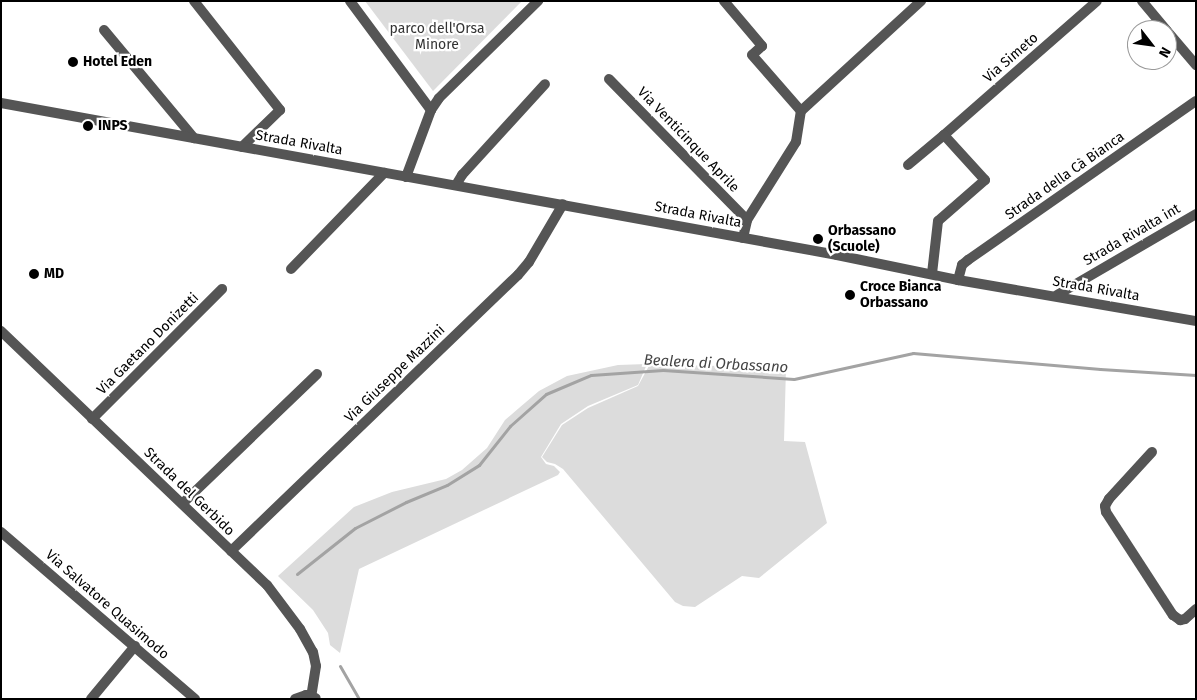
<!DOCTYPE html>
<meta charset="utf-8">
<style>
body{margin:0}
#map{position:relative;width:1197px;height:700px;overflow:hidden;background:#fff;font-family:"Fira Sans",sans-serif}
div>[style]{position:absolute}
.green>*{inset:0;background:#dcdcdc}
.stream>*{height:3px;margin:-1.5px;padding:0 1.5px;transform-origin:1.5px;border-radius:1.5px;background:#a3a3a3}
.minor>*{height:10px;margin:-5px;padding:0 5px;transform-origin:5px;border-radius:5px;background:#555}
.tertiary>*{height:10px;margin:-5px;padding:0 5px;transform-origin:5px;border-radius:5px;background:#555}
.dots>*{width:14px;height:14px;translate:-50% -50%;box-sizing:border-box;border:2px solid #fff;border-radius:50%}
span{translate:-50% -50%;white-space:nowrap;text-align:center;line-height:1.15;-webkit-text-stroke:4.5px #fff;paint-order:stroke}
.park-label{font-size:14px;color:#333}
.street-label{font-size:14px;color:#000}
.poi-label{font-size:14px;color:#000;font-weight:700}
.left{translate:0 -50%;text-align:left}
.water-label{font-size:15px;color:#444;font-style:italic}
.frame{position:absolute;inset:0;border:2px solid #000;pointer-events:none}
.north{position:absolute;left:1127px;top:20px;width:50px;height:50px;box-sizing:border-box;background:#fff;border:1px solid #999;border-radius:50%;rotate:120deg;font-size:14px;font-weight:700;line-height:20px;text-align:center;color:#000}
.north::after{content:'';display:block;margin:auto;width:18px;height:22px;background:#000;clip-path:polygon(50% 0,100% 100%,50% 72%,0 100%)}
</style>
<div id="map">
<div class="green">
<div style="clip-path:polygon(365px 1px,522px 1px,433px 91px)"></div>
<div style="clip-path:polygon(647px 364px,638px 385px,588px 406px,561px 424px,541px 457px,546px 464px,554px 466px,560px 472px,558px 475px,359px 569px,340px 653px,330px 645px,328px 633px,313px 610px,278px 576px,354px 507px,392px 492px,446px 479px,462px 470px,487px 448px,505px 420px,519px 408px,539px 391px,567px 376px,618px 365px)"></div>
<div style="clip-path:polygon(650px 364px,786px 368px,784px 441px,805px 442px,827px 523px,759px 578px,742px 576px,695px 607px,683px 606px,675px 602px,563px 469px,555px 464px,547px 462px,542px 457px,562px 425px,588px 408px,638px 386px)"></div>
</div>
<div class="stream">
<div style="left:297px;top:574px;width:74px;rotate:-38.4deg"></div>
<div style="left:355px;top:528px;width:57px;rotate:-27deg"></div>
<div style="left:406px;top:502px;width:44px;rotate:-22.5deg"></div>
<div style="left:447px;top:485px;width:38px;rotate:-32deg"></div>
<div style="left:479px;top:465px;width:50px;rotate:-51.5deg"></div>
<div style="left:510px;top:426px;width:48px;rotate:-41.6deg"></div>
<div style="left:546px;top:394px;width:49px;rotate:-22.9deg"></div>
<div style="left:591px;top:375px;width:72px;rotate:-4deg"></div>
<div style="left:663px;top:370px;width:131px;rotate:3.9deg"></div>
<div style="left:794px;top:379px;width:122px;rotate:-12.3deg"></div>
<div style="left:913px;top:353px;width:188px;rotate:4.9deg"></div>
<div style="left:1100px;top:369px;width:96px;rotate:3.6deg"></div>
<div style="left:340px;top:666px;width:38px;rotate:60deg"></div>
</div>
<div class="minor">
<div style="left:194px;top:1px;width:139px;rotate:51.7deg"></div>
<div style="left:280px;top:110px;width:53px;rotate:135.8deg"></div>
<div style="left:350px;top:1px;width:136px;rotate:53.4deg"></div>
<div style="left:724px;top:1px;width:59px;rotate:49.8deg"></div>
<div style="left:762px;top:46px;width:13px;rotate:138deg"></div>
<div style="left:752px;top:55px;width:74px;rotate:48.8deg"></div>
<div style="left:1142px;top:1px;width:38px;rotate:50deg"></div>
<div style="left:104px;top:30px;width:141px;rotate:50.2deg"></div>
<div style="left:1167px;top:31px;width:45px;rotate:49.5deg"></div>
<div style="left:609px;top:79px;width:197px;rotate:45.6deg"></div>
<div style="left:944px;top:135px;width:203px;rotate:-41.2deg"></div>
<div style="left:908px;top:165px;width:47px;rotate:-39.8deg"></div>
<div style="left:944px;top:135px;width:61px;rotate:47.7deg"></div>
<div style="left:985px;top:180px;width:62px;rotate:138.9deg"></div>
<div style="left:938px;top:221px;width:53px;rotate:96.5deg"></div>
<div style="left:406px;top:177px;width:72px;rotate:-69.5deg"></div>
<div style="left:431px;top:110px;width:14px;rotate:-56deg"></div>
<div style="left:439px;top:98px;width:139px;rotate:-44.4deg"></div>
<div style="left:456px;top:185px;width:12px;rotate:-59deg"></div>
<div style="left:462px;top:175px;width:123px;rotate:-47.6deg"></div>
<div style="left:743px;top:238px;width:18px;rotate:-77deg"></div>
<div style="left:747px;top:220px;width:92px;rotate:-57.9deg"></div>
<div style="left:796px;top:142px;width:31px;rotate:-81deg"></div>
<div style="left:801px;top:111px;width:163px;rotate:-42.5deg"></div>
<div style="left:291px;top:269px;width:134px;rotate:-45.9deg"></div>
<div style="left:958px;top:280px;width:16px;rotate:-75deg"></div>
<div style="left:962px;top:265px;width:8px;rotate:-40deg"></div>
<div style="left:968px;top:260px;width:278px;rotate:-34.9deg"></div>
<div style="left:1057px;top:295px;width:161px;rotate:-30.2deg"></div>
<div style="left:1px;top:331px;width:368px;rotate:43.7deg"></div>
<div style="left:267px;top:585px;width:55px;rotate:53.1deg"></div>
<div style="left:300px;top:629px;width:26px;rotate:61deg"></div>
<div style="left:313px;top:652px;width:14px;rotate:78deg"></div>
<div style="left:316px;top:666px;width:30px;rotate:99deg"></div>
<div style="left:92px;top:419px;width:184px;rotate:-45deg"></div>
<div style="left:1152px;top:452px;width:64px;rotate:132.5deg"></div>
<div style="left:1109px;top:499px;width:8px;rotate:120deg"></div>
<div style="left:1105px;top:506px;width:6px;rotate:81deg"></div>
<div style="left:1106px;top:512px;width:123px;rotate:57deg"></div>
<div style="left:1173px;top:615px;width:9px;rotate:36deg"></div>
<div style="left:1180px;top:620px;width:5px;rotate:-11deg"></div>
<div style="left:1185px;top:619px;width:15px;rotate:-42deg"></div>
<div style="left:183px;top:503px;width:186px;rotate:-43.9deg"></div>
<div style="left:1px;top:532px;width:256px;rotate:40.7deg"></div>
<div style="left:231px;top:551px;width:398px;rotate:-43.9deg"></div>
<div style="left:518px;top:275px;width:17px;rotate:-50deg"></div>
<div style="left:529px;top:262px;width:67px;rotate:-59.6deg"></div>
<div style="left:91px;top:699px;width:69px;rotate:-50.3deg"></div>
<div style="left:295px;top:699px;width:12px;rotate:-20deg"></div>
<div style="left:306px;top:695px;width:10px;rotate:17deg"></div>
</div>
<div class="tertiary">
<div style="left:1px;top:103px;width:850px;rotate:10.3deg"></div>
<div style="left:837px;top:255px;width:124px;rotate:11.7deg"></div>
<div style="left:958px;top:280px;width:242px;rotate:9.8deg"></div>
</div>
<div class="dots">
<div style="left:73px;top:62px;background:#000"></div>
<div style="left:88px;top:126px;background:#000"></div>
<div style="left:818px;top:239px;background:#000"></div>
<div style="left:34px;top:274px;background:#000"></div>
<div style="left:850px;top:295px;background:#000"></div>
</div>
<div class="park-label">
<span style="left:437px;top:37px">parco dell'Orsa<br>Minore</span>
</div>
<div class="street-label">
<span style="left:1011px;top:58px;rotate:-41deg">Via Simeto</span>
<span style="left:688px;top:140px;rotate:46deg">Via Venticinque Aprile</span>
<span style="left:299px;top:143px;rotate:10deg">Strada Rivalta</span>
<span style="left:1065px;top:176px;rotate:-35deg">Strada della Cà Bianca</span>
<span style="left:698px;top:215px;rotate:11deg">Strada Rivalta</span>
<span style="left:1132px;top:235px;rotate:-30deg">Strada Rivalta int</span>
<span style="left:1096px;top:289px;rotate:10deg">Strada Rivalta</span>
<span style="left:148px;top:344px;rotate:-45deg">Via Gaetano Donizetti</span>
<span style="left:395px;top:374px;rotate:-44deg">Via Giuseppe Mazzini</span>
<span style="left:189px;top:492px;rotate:44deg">Strada del Gerbido</span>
<span style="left:107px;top:605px;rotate:41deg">Via Salvatore Quasimodo</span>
</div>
<div class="poi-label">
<span class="left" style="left:83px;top:62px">Hotel Eden</span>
<span class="left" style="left:98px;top:126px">INPS</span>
<span class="left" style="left:828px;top:239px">Orbassano<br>(Scuole)</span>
<span class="left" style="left:44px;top:274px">MD</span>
<span class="left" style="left:860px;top:295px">Croce Bianca<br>Orbassano</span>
</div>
<div class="water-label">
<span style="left:716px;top:364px;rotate:3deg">Bealera di Orbassano</span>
</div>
<div class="frame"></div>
<div class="north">N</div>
</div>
